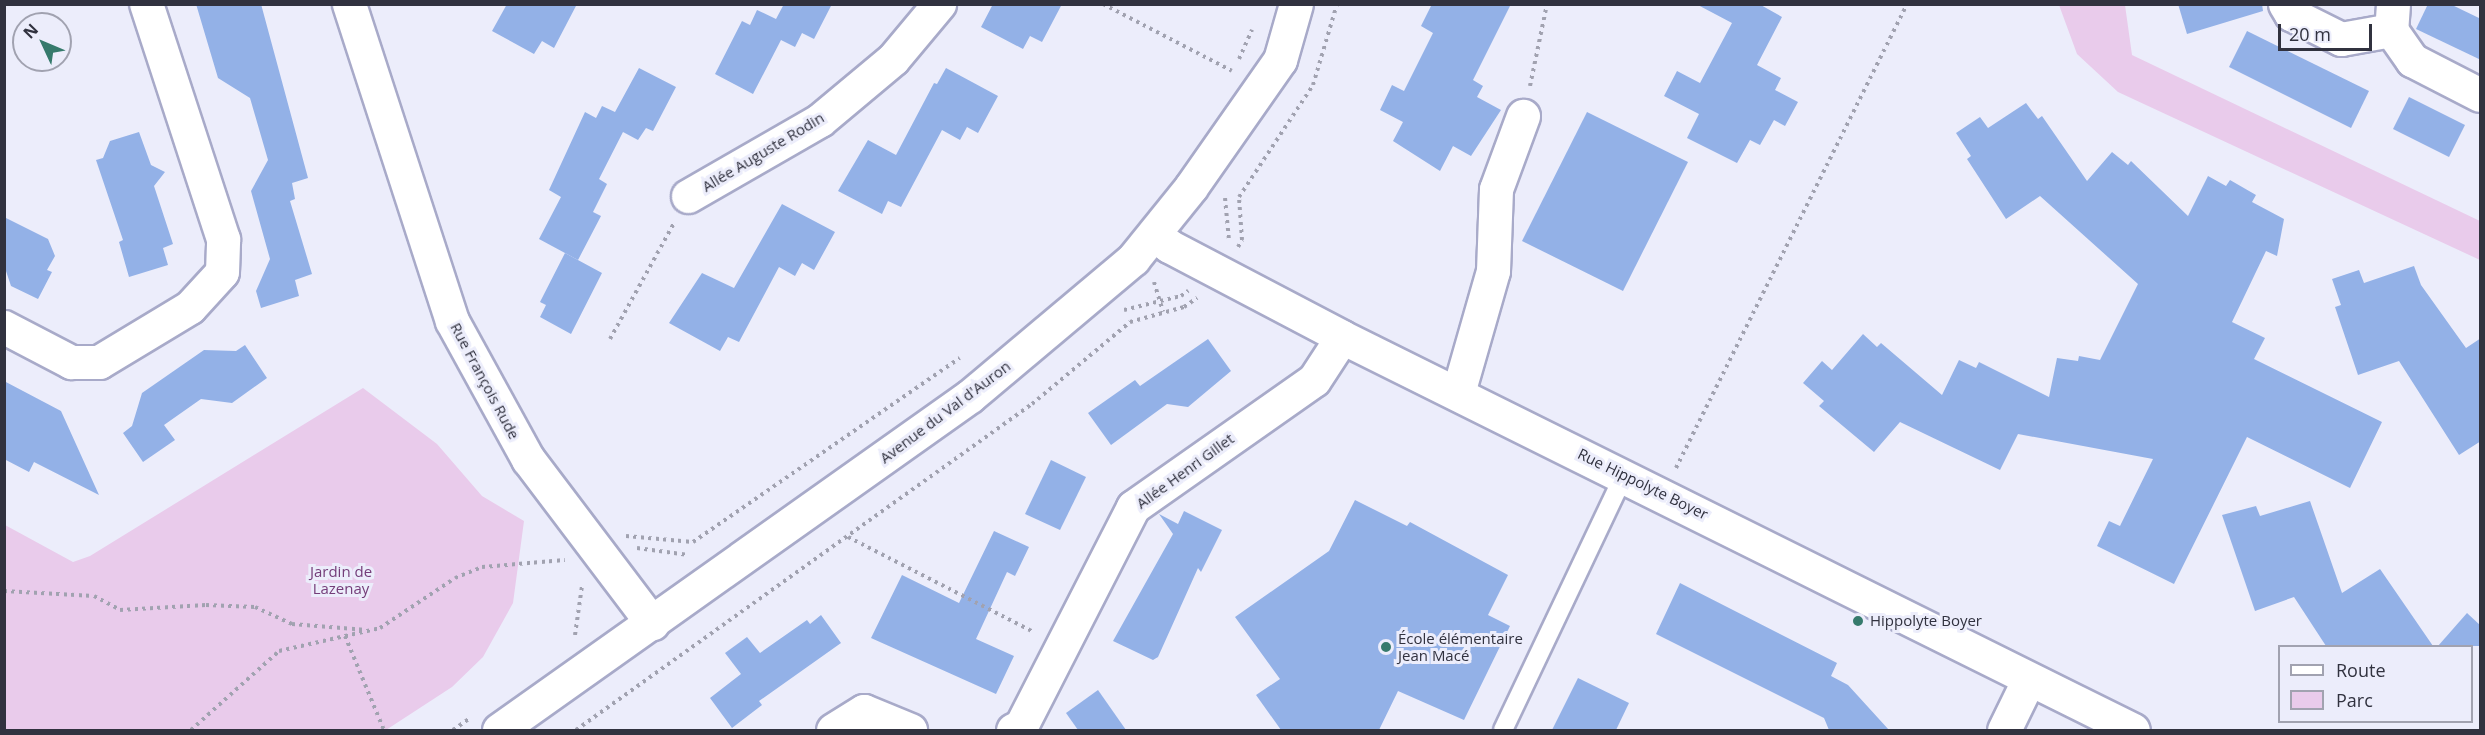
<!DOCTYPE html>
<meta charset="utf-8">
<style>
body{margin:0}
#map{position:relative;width:2485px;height:735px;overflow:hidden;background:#ecedfb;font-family:"Open Sans",sans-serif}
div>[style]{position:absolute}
.green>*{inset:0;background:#e9cbeb}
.building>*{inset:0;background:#93b1e7}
.path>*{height:4px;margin-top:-2px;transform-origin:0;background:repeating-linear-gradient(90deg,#a1a2b0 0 3px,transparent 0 7.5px)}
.roads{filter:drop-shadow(2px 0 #a8aac9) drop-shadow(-2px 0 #a8aac9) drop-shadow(0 2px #a8aac9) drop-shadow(0 -2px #a8aac9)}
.lane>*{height:18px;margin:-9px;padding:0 9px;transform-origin:9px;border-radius:9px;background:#fff}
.street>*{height:33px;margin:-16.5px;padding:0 16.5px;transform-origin:16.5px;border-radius:16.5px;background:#fff}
.dots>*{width:16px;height:16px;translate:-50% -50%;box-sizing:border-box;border:3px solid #ecedfb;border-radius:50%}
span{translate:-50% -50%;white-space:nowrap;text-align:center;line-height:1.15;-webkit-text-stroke:6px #ecedfb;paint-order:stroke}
.street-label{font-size:15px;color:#31323f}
.park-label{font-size:15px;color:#743d79}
.poi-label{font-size:15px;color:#31323f}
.left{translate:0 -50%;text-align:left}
.frame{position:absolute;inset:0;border:6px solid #31323f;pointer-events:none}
.legend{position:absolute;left:2278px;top:645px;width:195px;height:78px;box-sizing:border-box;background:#ecedfb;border:2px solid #a1a2b0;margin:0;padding:8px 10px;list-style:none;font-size:18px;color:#31323f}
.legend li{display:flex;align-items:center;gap:12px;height:30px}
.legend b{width:30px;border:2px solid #a1a2b0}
.north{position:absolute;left:12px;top:12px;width:60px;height:60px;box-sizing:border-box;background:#ecedfb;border:2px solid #a1a2b0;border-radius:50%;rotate:314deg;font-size:16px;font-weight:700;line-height:24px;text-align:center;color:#31323f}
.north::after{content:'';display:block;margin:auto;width:21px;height:27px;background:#367a6c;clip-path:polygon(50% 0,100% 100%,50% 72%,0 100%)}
.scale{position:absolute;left:2278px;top:24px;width:94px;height:27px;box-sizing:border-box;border:3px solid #31323f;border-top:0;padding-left:8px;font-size:18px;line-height:21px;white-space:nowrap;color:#31323f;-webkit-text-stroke:4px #ecedfb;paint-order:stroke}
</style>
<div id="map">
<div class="green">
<div style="clip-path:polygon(2059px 5px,2125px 5px,2132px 55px,2480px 221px,2480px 260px,2118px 92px,2077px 54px)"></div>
<div style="clip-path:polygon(363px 388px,437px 444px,482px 496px,524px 521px,513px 603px,483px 657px,452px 687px,386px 730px,5px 730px,5px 525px,73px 562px,90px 556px)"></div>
</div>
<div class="building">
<div style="clip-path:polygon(196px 4px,261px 4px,308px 178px,292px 183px,295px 199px,290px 201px,312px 274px,295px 280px,299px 296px,261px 308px,256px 291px,270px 259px,251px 191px,268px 160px,250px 98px,218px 78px)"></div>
<div style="clip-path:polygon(507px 4px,577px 4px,554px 48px,542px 41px,534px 54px,492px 31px)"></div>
<div style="clip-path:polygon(784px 4px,832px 4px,814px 39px,802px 33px,795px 47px,781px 40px,753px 94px,715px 74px,742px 21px,750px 25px,757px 10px,776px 19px)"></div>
<div style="clip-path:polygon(993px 4px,1062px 4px,1042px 42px,1030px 36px,1023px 49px,981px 27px)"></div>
<div style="clip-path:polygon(1432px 4px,1511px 4px,1473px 80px,1483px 86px,1477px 97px,1501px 110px,1471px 156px,1453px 146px,1440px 171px,1393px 141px,1403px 122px,1380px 110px,1392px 85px,1404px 91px,1433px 33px,1421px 26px)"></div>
<div style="clip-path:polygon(1696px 4px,1759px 4px,1782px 17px,1757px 65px,1781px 78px,1775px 90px,1798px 102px,1785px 126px,1774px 120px,1760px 145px,1750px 140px,1737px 163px,1687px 138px,1699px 114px,1664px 96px,1677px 71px,1700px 83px,1732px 23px)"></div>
<div style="clip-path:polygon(2178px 4px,2262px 4px,2263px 11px,2187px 34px)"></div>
<div style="clip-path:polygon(2428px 4px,2450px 4px,2481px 19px,2481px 60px,2416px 29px)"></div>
<div style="clip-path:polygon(2247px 31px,2369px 91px,2351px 128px,2229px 67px)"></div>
<div style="clip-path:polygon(639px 68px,676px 87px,653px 131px,646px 128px,638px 140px,623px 132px,599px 179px,607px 184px,593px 212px,601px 216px,578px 260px,539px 239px,561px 197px,549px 190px,585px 112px,596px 118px,602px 106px,615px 112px)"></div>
<div style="clip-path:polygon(946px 68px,998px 96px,978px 133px,967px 127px,960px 140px,942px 130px,901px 207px,888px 201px,882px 214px,838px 191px,868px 140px,896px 155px,934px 83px,937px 84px)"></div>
<div style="clip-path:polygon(2409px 97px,2465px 125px,2449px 157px,2393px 129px)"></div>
<div style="clip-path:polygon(2026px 103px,2038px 119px,2042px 116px,2087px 181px,2112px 152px,2128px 165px,2131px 161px,2188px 216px,2208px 176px,2226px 186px,2230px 180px,2256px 195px,2252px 202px,2284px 219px,2277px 256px,2266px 251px,2232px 322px,2265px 338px,2254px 359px,2382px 422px,2350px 488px,2247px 437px,2174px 584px,2097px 546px,2109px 521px,2120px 526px,2153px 459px,2018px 434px,2000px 470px,1900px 422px,1874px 452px,1819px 406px,1824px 401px,1803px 383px,1822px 361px,1832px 370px,1863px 334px,1877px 347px,1881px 343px,1942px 395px,1959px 360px,1976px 368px,1979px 362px,2049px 397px,2057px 358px,2078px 361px,2079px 356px,2100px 360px,2138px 284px,2040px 196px,2006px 219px,1967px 159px,1971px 156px,1956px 133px,1980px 117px,1988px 128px)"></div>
<div style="clip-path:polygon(1587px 112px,1688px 162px,1623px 291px,1522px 241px)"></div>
<div style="clip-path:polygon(139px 132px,151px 165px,165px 172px,154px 186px,173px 244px,163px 248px,168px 265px,129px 277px,119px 242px,123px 240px,96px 160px,103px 158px,110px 141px)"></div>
<div style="clip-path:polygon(782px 204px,835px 232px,814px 270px,802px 263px,795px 276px,779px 267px,739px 342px,728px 337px,720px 351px,669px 323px,702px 273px,734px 288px)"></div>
<div style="clip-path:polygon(4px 217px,48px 239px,55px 256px,47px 270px,52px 272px,38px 299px,11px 286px,4px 265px)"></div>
<div style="clip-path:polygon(565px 253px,602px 273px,571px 334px,540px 317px,546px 305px,540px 302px)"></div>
<div style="clip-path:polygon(2414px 266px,2421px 285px,2466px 348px,2481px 338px,2481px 441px,2459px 455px,2399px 361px,2358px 375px,2335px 307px,2341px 305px,2332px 279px,2359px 270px,2364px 283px)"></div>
<div style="clip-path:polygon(1208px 339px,1231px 371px,1188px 407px,1167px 404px,1111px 445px,1088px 413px,1135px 380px,1140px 386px)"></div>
<div style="clip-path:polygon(245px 345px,267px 378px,232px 403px,201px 399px,164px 425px,175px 440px,143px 462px,123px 433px,132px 426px,142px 393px,204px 350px,236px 351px)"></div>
<div style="clip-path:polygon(4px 381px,61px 411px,99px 495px,34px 462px,29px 472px,4px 459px)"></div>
<div style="clip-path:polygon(1051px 460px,1086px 477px,1060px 530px,1025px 514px)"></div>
<div style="clip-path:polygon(1355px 500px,1407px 526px,1410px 522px,1508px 575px,1488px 615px,1510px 626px,1464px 720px,1398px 691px,1379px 730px,1281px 730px,1256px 695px,1280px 679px,1235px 617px,1329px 551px)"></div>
<div style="clip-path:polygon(2310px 501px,2342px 593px,2380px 569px,2433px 646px,2326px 646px,2294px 597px,2255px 611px,2222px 515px,2256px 506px,2260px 516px)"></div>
<div style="clip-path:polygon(1184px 511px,1222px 530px,1201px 572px,1198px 568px,1158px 657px,1153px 660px,1113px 641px,1173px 534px,1159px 514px,1178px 524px)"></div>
<div style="clip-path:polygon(994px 531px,1029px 547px,1015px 576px,1007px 572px,976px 639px,1014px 656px,996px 694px,871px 638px,902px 575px,959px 603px)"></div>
<div style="clip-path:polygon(1680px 583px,1837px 663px,1831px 676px,1848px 685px,1889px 730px,1829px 730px,1824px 718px,1656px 634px)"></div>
<div style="clip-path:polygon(2467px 613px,2481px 626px,2481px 646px,2438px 646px)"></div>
<div style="clip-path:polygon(821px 615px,841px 643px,759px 701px,762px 705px,732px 728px,710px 698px,741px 674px,725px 653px,747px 637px,760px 653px,807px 620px,810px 624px)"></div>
<div style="clip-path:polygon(1578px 678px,1629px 703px,1616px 730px,1552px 730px)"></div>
<div style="clip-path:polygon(1098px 690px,1126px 730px,1078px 730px,1066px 713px)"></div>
</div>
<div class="path">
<div style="left:1103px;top:4px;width:145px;rotate:27.4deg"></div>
<div style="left:1239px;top:59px;width:32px;rotate:-66deg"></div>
<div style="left:1530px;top:86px;width:84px;rotate:-78.3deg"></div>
<div style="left:1225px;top:198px;width:42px;rotate:84.6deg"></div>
<div style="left:1238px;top:247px;width:8px;rotate:-60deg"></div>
<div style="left:1242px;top:240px;width:43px;rotate:-94deg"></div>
<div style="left:1239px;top:197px;width:134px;rotate:-56.5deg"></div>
<div style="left:1313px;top:85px;width:84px;rotate:-73.5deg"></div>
<div style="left:1154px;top:282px;width:31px;rotate:73deg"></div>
<div style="left:1124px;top:310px;width:59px;rotate:-13.8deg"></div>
<div style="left:1181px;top:296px;width:9px;rotate:-36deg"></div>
<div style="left:610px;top:339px;width:132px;rotate:-61.1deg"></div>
<div style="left:1676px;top:468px;width:518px;rotate:-63.53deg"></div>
<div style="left:626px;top:536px;width:67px;rotate:5.1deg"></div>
<div style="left:693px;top:542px;width:324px;rotate:-34.6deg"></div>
<div style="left:848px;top:537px;width:209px;rotate:27.1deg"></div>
<div style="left:637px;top:548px;width:52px;rotate:7.7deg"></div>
<div style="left:4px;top:591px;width:90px;rotate:3.2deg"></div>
<div style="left:94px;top:596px;width:30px;rotate:28deg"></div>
<div style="left:120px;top:610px;width:86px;rotate:-3.3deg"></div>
<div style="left:206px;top:605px;width:49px;rotate:2.3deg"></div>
<div style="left:255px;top:607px;width:41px;rotate:24.7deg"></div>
<div style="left:292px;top:624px;width:75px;rotate:4.6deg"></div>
<div style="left:575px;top:635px;width:49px;rotate:-81.9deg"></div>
<div style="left:345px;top:636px;width:102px;rotate:67.5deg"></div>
<div style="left:191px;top:730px;width:118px;rotate:-41.9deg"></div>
<div style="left:279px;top:651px;width:104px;rotate:-12.8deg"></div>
<div style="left:380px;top:628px;width:90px;rotate:-33.7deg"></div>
<div style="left:455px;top:578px;width:29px;rotate:-22deg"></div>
<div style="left:482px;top:567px;width:83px;rotate:-4.8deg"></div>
<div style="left:453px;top:730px;width:19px;rotate:-35deg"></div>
<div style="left:576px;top:730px;width:561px;rotate:-35.56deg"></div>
<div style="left:1032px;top:404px;width:128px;rotate:-39.9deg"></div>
<div style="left:1130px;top:322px;width:56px;rotate:-15.5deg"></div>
<div style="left:1184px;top:307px;width:16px;rotate:-35deg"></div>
</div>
<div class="roads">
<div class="lane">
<div style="left:1503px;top:730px;width:282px;rotate:-64.6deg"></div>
</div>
<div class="street">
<div style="left:349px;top:4px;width:333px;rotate:72deg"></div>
<div style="left:452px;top:321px;width:158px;rotate:61.2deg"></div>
<div style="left:528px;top:459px;width:206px;rotate:52.9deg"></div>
<div style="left:2285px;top:4px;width:12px;rotate:59deg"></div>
<div style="left:2291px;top:14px;width:56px;rotate:26.6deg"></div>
<div style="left:2341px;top:39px;width:51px;rotate:-10.2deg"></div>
<div style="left:2393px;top:4px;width:26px;rotate:94deg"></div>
<div style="left:2391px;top:30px;width:37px;rotate:55deg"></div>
<div style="left:2412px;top:60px;width:76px;rotate:27.2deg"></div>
<div style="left:688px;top:196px;width:152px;rotate:-29.9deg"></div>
<div style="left:820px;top:120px;width:95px;rotate:-39.9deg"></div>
<div style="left:893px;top:59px;width:72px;rotate:-50.1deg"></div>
<div style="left:1155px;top:235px;width:18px;rotate:38deg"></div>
<div style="left:1169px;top:246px;width:195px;rotate:27.7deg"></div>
<div style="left:1342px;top:337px;width:883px;rotate:26.42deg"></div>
<div style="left:4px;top:327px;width:76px;rotate:27.6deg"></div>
<div style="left:71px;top:362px;width:28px"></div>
<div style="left:99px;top:362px;width:106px;rotate:-31.1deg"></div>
<div style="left:190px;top:307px;width:47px;rotate:-47.6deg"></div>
<div style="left:222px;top:272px;width:33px;rotate:-88deg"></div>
<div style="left:223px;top:239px;width:247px;rotate:-108.1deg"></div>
<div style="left:1458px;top:393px;width:127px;rotate:-74deg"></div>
<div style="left:1493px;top:271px;width:82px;rotate:-87.9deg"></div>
<div style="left:1496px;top:189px;width:78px;rotate:-69.7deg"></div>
<div style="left:499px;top:730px;width:577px;rotate:-35.34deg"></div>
<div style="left:970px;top:396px;width:213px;rotate:-40deg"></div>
<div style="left:1133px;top:259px;width:92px;rotate:-51.1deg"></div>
<div style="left:1191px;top:187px;width:155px;rotate:-55deg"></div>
<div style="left:1280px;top:60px;width:58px;rotate:-74.1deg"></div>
<div style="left:833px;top:730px;width:36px;rotate:-32deg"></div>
<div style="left:864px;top:711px;width:50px;rotate:22.4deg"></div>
<div style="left:1013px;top:730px;width:9px;rotate:-27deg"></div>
<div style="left:1021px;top:726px;width:246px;rotate:-62.9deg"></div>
<div style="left:1133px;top:507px;width:221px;rotate:-35.1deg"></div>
<div style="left:1314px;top:380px;width:51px;rotate:-56.9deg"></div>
<div style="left:2004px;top:730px;width:55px;rotate:-63.9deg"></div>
</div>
</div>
<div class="dots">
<div style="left:1858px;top:621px;background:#367a6c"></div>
<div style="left:1386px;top:647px;background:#367a6c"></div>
</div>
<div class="street-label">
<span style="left:763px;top:152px;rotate:-31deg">Allée Auguste Rodin</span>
<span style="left:485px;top:381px;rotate:62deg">Rue François Rude</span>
<span style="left:945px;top:412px;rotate:-37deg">Avenue du Val d'Auron</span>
<span style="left:1185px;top:471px;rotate:-36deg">Allée Henri Gillet</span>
<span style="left:1643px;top:484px;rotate:26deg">Rue Hippolyte Boyer</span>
</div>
<div class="park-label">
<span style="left:341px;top:580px">Jardin de<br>Lazenay</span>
</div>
<div class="poi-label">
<span class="left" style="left:1870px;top:621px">Hippolyte Boyer</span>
<span class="left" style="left:1398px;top:647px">École élémentaire<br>Jean Macé</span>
</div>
<div class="frame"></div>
<ul class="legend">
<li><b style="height:8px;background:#fff"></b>Route</li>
<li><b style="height:16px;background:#e9cbeb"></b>Parc</li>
</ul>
<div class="north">N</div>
<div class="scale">20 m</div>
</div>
